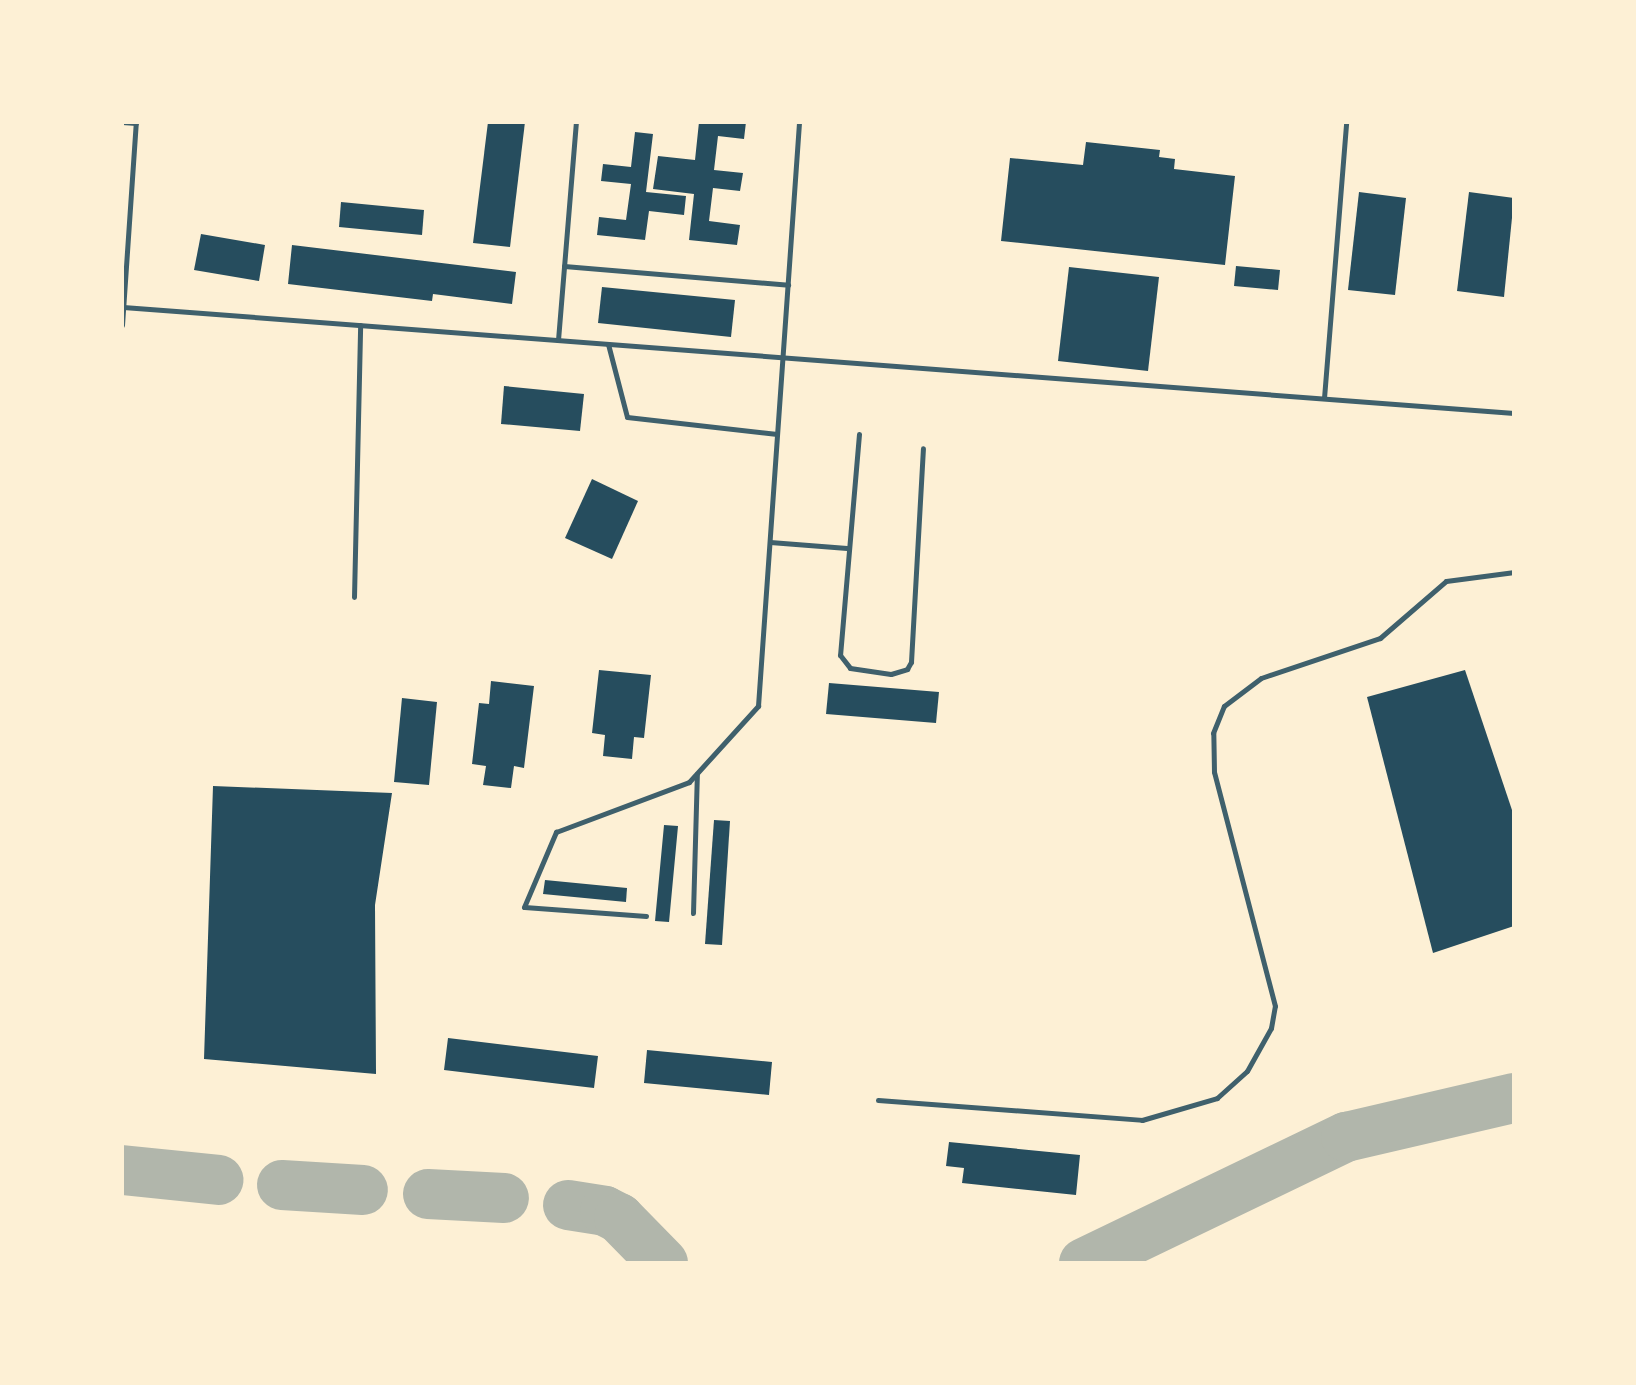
<!DOCTYPE html>
<style>
body{margin:0}
#map{position:relative;width:1636px;height:1385px;overflow:hidden;background:#fdf0d5;font-family:"Libre Baskerville",serif}
div>[style]{position:absolute}
.taxiway>*{height:50px;margin:-25px;padding:0 25px;transform-origin:25px;border-radius:25px;background:#b1b6ab}
.building>*{inset:0;background:#264d5e}
.service>*{height:5px;margin:-2.5px;padding:0 2.5px;transform-origin:2.5px;border-radius:2.5px;background:#3f606c}
span{translate:-50% -50%;white-space:nowrap;text-align:center;line-height:1.15;-webkit-text-stroke:7px #fdf0d5;paint-order:stroke}
.frame{position:absolute;inset:0;border:124px solid #fdf0d5;pointer-events:none}
</style>
<div id="map">
<div class="taxiway">
<div style="left:122px;top:1170px;width:97px;rotate:5.9deg"></div>
<div style="left:282px;top:1185px;width:81px;rotate:3.5deg"></div>
<div style="left:428px;top:1194px;width:76px;rotate:3deg"></div>
<div style="left:568px;top:1205px;width:37px;rotate:9deg"></div>
<div style="left:605px;top:1211px;width:16px;rotate:27deg"></div>
<div style="left:619px;top:1218px;width:63px;rotate:45.6deg"></div>
<div style="left:1084px;top:1263px;width:291px;rotate:-25.7deg"></div>
<div style="left:1346px;top:1137px;width:172px;rotate:-13.1deg"></div>
</div>
<div class="building">
<div style="clip-path:polygon(488px 122px,525px 122px,510px 247px,473px 243px)"></div>
<div style="clip-path:polygon(699px 122px,746px 122px,744px 139px,718px 136px,714px 170px,743px 173px,740px 191px,713px 188px,709px 221px,740px 225px,737px 245px,689px 240px,694px 194px,653px 189px,658px 156px,695px 160px)"></div>
<div style="clip-path:polygon(635px 132px,653px 134px,646px 192px,686px 196px,684px 215px,649px 211px,645px 240px,597px 235px,599px 217px,626px 220px,631px 184px,601px 181px,603px 164px,631px 167px)"></div>
<div style="clip-path:polygon(1086px 142px,1160px 150px,1159px 157px,1175px 159px,1174px 169px,1235px 176px,1225px 265px,1001px 241px,1010px 158px,1083px 165px)"></div>
<div style="clip-path:polygon(1359px 192px,1406px 198px,1395px 295px,1348px 290px)"></div>
<div style="clip-path:polygon(1469px 192px,1514px 198px,1504px 297px,1457px 291px)"></div>
<div style="clip-path:polygon(341px 202px,424px 210px,422px 235px,339px 227px)"></div>
<div style="clip-path:polygon(201px 234px,265px 245px,259px 281px,194px 270px)"></div>
<div style="clip-path:polygon(292px 245px,516px 272px,512px 304px,433px 294px,432px 301px,288px 284px)"></div>
<div style="clip-path:polygon(1236px 266px,1280px 270px,1278px 290px,1234px 286px)"></div>
<div style="clip-path:polygon(1069px 267px,1159px 277px,1148px 371px,1058px 361px)"></div>
<div style="clip-path:polygon(602px 287px,735px 300px,731px 337px,598px 323px)"></div>
<div style="clip-path:polygon(504px 386px,584px 394px,580px 431px,501px 424px)"></div>
<div style="clip-path:polygon(592px 479px,638px 501px,612px 559px,565px 538px)"></div>
<div style="clip-path:polygon(599px 670px,651px 675px,644px 738px,634px 737px,632px 759px,603px 756px,605px 735px,592px 733px)"></div>
<div style="clip-path:polygon(1465px 670px,1514px 816px,1514px 926px,1433px 953px,1367px 697px)"></div>
<div style="clip-path:polygon(491px 681px,534px 686px,524px 768px,514px 766px,511px 788px,483px 785px,486px 766px,472px 764px,479px 703px,489px 704px)"></div>
<div style="clip-path:polygon(829px 683px,939px 692px,936px 723px,826px 714px)"></div>
<div style="clip-path:polygon(402px 698px,437px 702px,429px 785px,394px 782px)"></div>
<div style="clip-path:polygon(213px 786px,392px 793px,375px 905px,376px 1074px,204px 1059px)"></div>
<div style="clip-path:polygon(714px 820px,730px 821px,722px 945px,705px 944px)"></div>
<div style="clip-path:polygon(664px 825px,678px 826px,669px 922px,655px 921px)"></div>
<div style="clip-path:polygon(545px 880px,627px 888px,626px 902px,543px 894px)"></div>
<div style="clip-path:polygon(448px 1038px,598px 1056px,594px 1088px,444px 1070px)"></div>
<div style="clip-path:polygon(647px 1050px,772px 1062px,769px 1095px,644px 1083px)"></div>
<div style="clip-path:polygon(949px 1142px,1080px 1155px,1076px 1195px,962px 1183px,964px 1168px,946px 1166px)"></div>
</div>
<div class="service">
<div style="left:122px;top:122px;width:14px;rotate:4deg"></div>
<div style="left:564px;top:266px;width:225px;rotate:4.8deg"></div>
<div style="left:123px;top:307px;width:1395px;rotate:4.36deg"></div>
<div style="left:122px;top:325px;width:203px;rotate:-86.1deg"></div>
<div style="left:558px;top:340px;width:219px;rotate:-85.3deg"></div>
<div style="left:608px;top:344px;width:75px;rotate:75.4deg"></div>
<div style="left:627px;top:417px;width:151px;rotate:6.5deg"></div>
<div style="left:1324px;top:398px;width:277px;rotate:-85.4deg"></div>
<div style="left:859px;top:434px;width:222px;rotate:94.9deg"></div>
<div style="left:840px;top:655px;width:16px;rotate:52deg"></div>
<div style="left:850px;top:668px;width:41px;rotate:8.3deg"></div>
<div style="left:891px;top:674px;width:17px;rotate:-17deg"></div>
<div style="left:907px;top:669px;width:8px;rotate:-60deg"></div>
<div style="left:911px;top:662px;width:214px;rotate:-86.8deg"></div>
<div style="left:770px;top:542px;width:77px;rotate:4.5deg"></div>
<div style="left:354px;top:597px;width:272px;rotate:-88.7deg"></div>
<div style="left:693px;top:913px;width:139px;rotate:-88.4deg"></div>
<div style="left:646px;top:916px;width:122px;rotate:-175.8deg"></div>
<div style="left:524px;top:907px;width:82px;rotate:-66.9deg"></div>
<div style="left:556px;top:832px;width:142px;rotate:-20.6deg"></div>
<div style="left:689px;top:782px;width:103px;rotate:-47.8deg"></div>
<div style="left:758px;top:706px;width:585px;rotate:-85.98deg"></div>
<div style="left:878px;top:1100px;width:265px;rotate:4.3deg"></div>
<div style="left:1142px;top:1120px;width:78px;rotate:-16.3deg"></div>
<div style="left:1217px;top:1098px;width:40px;rotate:-42deg"></div>
<div style="left:1247px;top:1071px;width:49px;rotate:-60.8deg"></div>
<div style="left:1271px;top:1028px;width:22px;rotate:-80deg"></div>
<div style="left:1275px;top:1006px;width:242px;rotate:-104.6deg"></div>
<div style="left:1214px;top:772px;width:39px;rotate:-91deg"></div>
<div style="left:1213px;top:733px;width:29px;rotate:-68deg"></div>
<div style="left:1224px;top:706px;width:46px;rotate:-37.1deg"></div>
<div style="left:1261px;top:678px;width:126px;rotate:-18.6deg"></div>
<div style="left:1380px;top:638px;width:87px;rotate:-40.8deg"></div>
<div style="left:1446px;top:581px;width:69px;rotate:-7.5deg"></div>
</div>
<div class="frame"></div>
</div>
